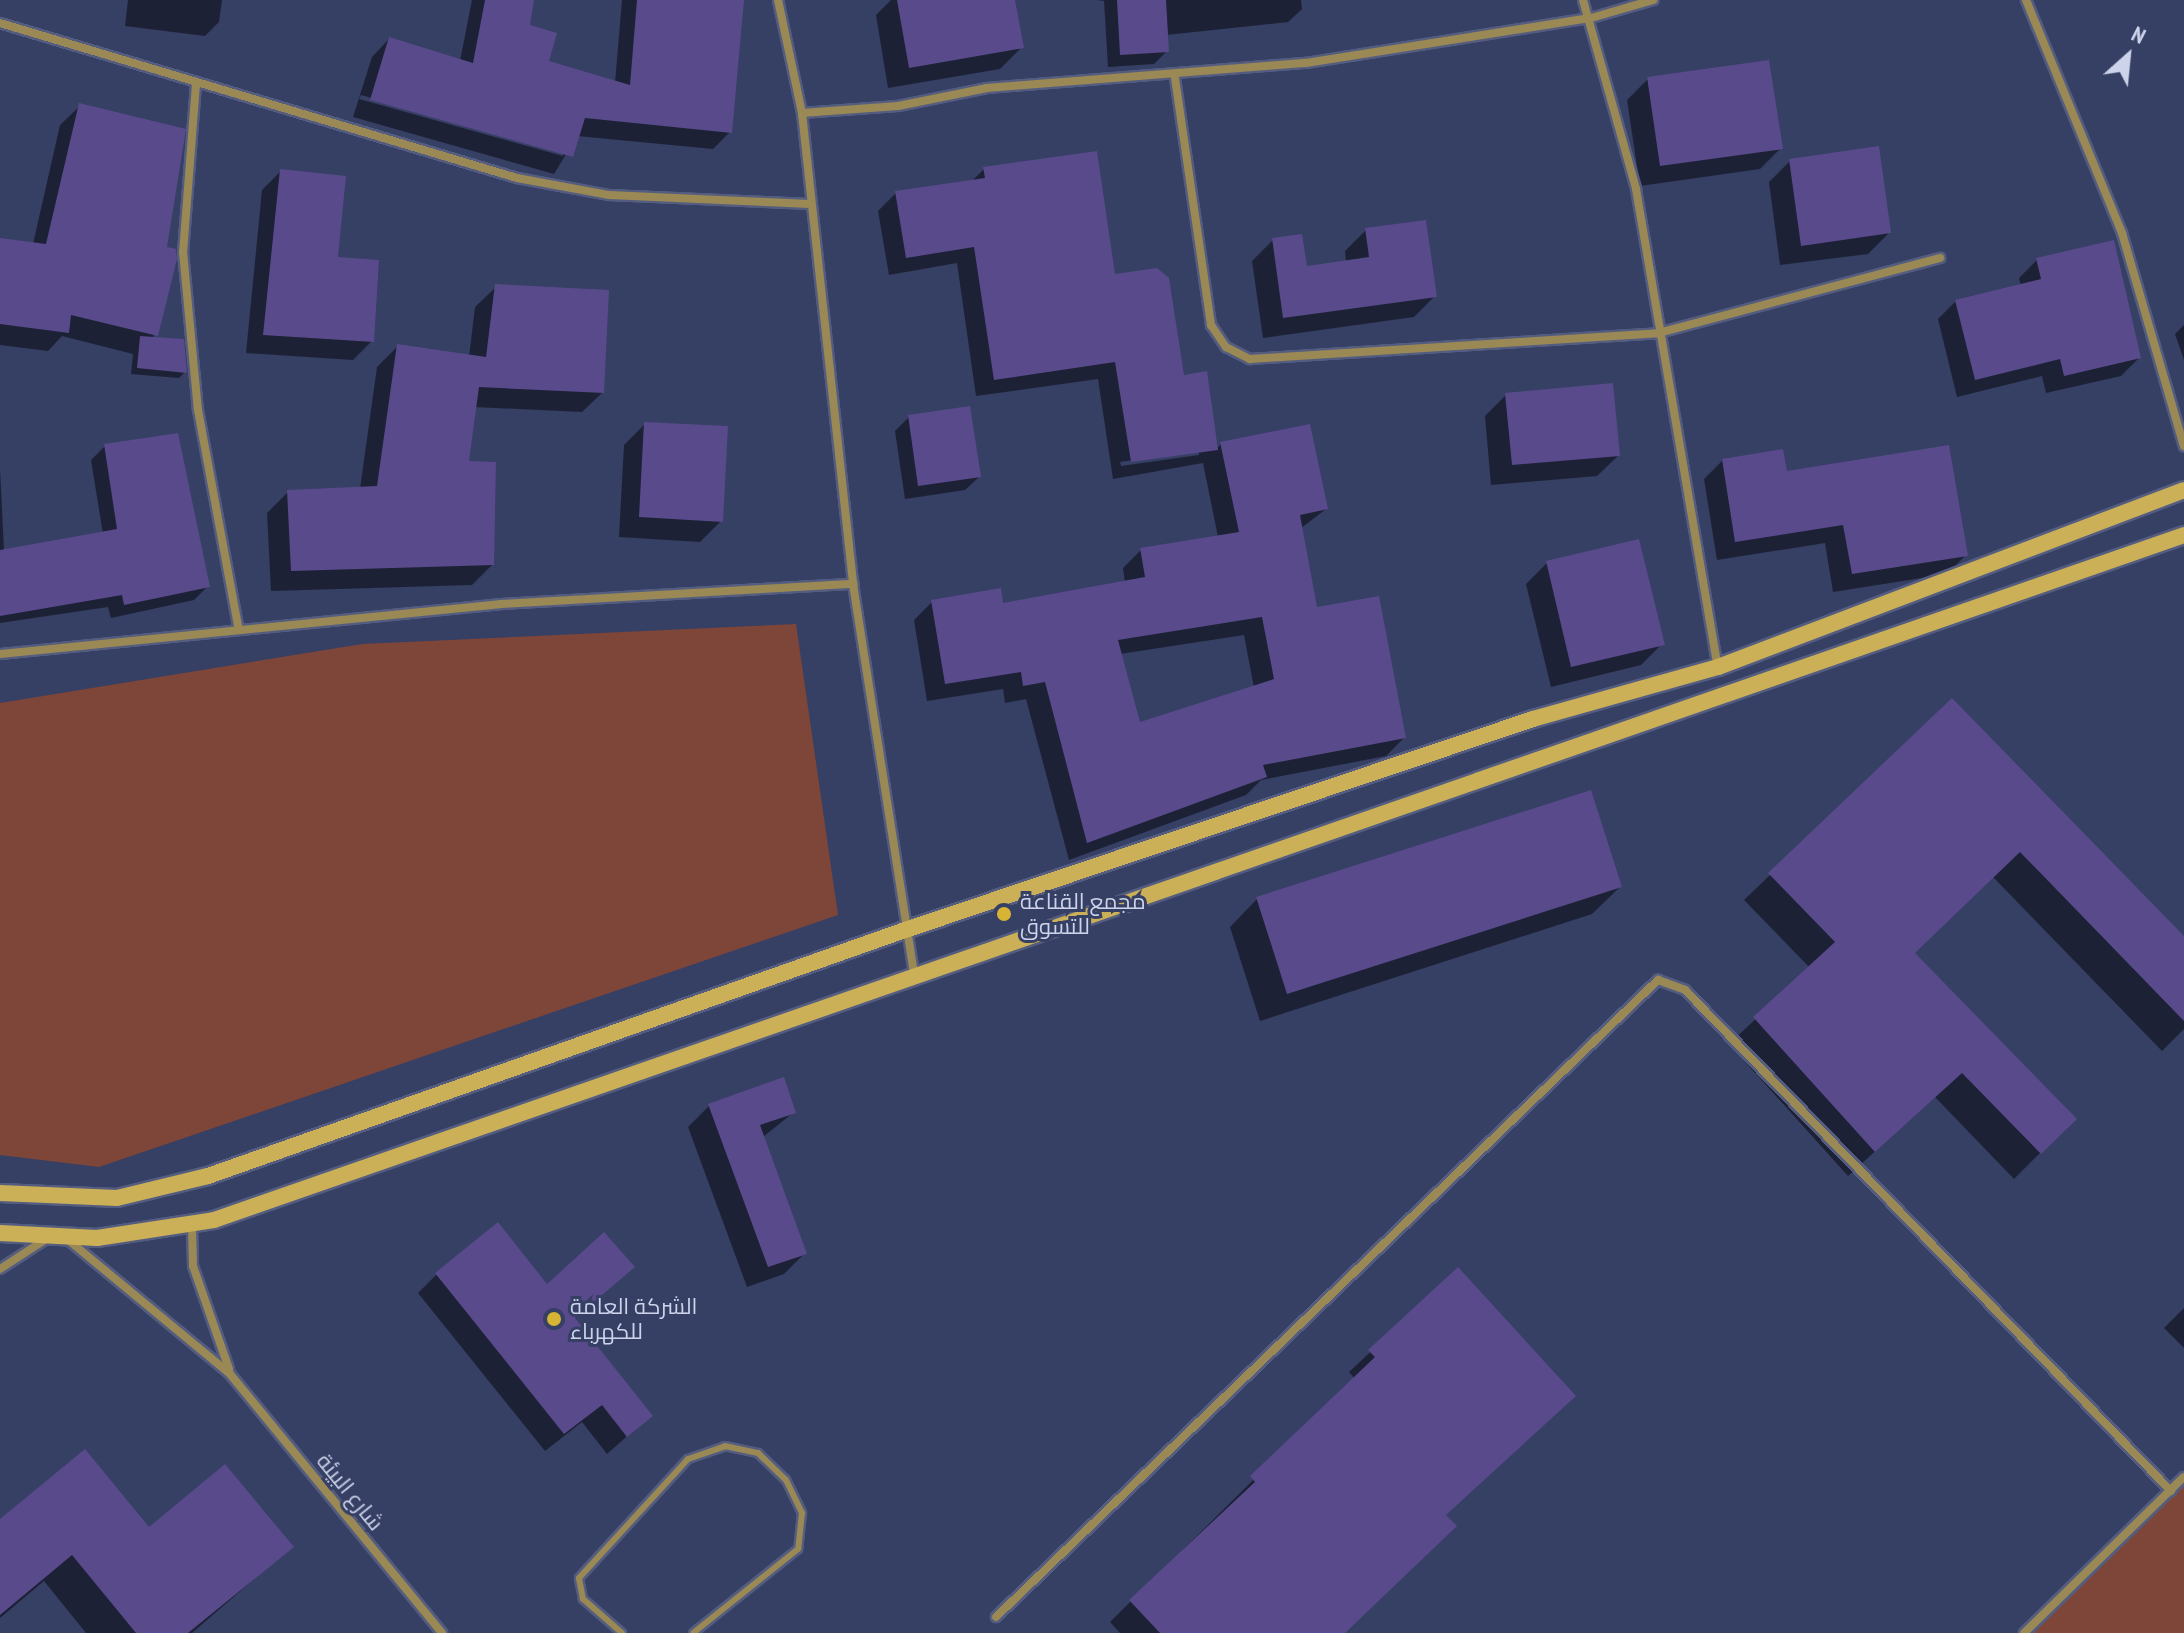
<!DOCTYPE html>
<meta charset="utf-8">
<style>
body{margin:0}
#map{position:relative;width:2184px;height:1633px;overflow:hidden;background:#363f64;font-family:"PT Sans Narrow",Cairo,sans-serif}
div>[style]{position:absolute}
.green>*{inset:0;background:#7e4539}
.shadow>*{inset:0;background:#0007}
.building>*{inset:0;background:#594a8c}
.roads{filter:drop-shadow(2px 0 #545d7f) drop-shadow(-2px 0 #545d7f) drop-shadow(0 2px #545d7f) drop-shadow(0 -2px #545d7f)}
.service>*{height:6px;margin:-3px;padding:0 3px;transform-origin:3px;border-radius:3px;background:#9a8954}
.minor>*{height:8px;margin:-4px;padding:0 4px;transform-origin:4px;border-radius:4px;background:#9a8954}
.secondary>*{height:16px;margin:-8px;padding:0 8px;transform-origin:8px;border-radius:8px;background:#cbb057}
.dots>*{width:22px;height:22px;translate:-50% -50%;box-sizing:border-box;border:4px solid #363f64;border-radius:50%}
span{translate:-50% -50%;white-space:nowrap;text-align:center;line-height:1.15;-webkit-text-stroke:6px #363f64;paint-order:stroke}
.poi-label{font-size:22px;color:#cdd3ea}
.left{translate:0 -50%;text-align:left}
.street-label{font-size:22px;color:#cdd3ea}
.north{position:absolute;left:2088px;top:16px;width:80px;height:80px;-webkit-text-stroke:6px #363f64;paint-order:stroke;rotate:27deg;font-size:22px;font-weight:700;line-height:32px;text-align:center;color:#cdd3ea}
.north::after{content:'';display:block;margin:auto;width:28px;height:36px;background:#cdd3ea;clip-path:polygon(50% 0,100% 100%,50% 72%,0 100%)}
</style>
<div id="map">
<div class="green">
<div style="clip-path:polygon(796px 624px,838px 915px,99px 1167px,0 1155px,0 703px,362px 644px)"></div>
<div style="clip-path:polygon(2184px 1475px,2184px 1633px,2026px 1633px)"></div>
</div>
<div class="shadow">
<div style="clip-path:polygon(128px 0,222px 0,219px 22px,205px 36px,125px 26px)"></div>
<div style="clip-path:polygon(evenodd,472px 0,532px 0,527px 26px,547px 62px,615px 83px,622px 0,742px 0,730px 132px,713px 149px,577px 136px,554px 174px,353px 117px,372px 57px,389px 39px,460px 61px,472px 0,361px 95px,563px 152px,563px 156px,359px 99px,361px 95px)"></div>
<div style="clip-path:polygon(891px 0,1013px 0,1021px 48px,1000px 69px,888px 88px,876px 15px)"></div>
<div style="clip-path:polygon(1097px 0,1301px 0,1302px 9px,1288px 22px,1166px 35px,1167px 51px,1154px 64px,1108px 67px,1104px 1px)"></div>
<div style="clip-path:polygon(1648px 79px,1781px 148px,1760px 169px,1640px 186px,1627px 100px)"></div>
<div style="clip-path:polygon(80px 106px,165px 249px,153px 339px,185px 372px,179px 378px,131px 374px,133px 354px,62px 336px,48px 351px,0 345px,0 240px,33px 244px,60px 125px)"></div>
<div style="clip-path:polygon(1790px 161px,1889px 233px,1868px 254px,1780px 265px,1769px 182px)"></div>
<div style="clip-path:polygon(evenodd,984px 169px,1113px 277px,1182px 377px,1216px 449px,1221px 444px,1326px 509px,1300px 529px,1316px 609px,1404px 738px,1386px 756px,1261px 780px,1246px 795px,1069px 860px,1026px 699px,1005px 703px,1003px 689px,927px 701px,914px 620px,932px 602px,1002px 605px,1125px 583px,1123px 568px,1141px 550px,1218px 537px,1203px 463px,1113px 479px,1098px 379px,976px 396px,957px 263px,889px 275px,878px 211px,896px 193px,971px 182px,984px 169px,1199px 451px,1199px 455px,1121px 466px,1120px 462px,1199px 451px,984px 169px,1244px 635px,1254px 688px,1139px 724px,1120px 654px,1244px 635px)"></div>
<div style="clip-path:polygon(281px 171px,335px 259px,372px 341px,353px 360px,246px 353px,262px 190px)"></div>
<div style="clip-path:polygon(1366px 230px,1435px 296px,1414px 317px,1263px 338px,1252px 261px,1273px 240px,1305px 268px,1346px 262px,1345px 251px)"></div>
<div style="clip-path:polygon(2037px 260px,2139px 358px,2121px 376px,2046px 393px,2042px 376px,1957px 397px,1938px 319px,1956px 301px,2021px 286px,2019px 278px)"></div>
<div style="clip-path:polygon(496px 287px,603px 392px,582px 412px,474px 407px,466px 463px,493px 564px,472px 585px,271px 591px,267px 513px,288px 492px,360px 489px,377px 367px,398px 346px,469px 357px,475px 307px)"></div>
<div style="clip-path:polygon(2184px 325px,2184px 360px,2175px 334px)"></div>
<div style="clip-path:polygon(1506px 395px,1618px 456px,1597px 476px,1491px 485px,1485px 416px)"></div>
<div style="clip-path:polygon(909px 417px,979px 477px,965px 490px,905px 499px,895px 431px)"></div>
<div style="clip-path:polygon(645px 424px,721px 521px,700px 542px,619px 537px,624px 445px)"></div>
<div style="clip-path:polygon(105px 446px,208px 586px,194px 600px,111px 618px,108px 607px,0 623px,0 468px,4px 551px,103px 534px,91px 460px)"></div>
<div style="clip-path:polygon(1723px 460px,1786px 474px,1966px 555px,1947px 574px,1833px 592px,1825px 543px,1717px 560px,1704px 479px)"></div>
<div style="clip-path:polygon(1547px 563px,1662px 644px,1641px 665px,1551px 687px,1526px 584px)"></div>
<div style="clip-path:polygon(1952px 701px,2184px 939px,2184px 1029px,2162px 1051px,1993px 877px,1913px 954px,2074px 1119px,2014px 1179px,1935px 1097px,1848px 1176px,1729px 1044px,1810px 968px,1744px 900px)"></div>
<div style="clip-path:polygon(1620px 887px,1592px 914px,1260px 1021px,1230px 927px,1257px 899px)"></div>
<div style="clip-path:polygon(709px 1106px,794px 1112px,763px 1137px,805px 1253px,784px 1274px,747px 1287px,688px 1127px)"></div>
<div style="clip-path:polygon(632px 1267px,573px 1320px,650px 1416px,607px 1454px,582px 1422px,545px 1451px,418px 1293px,437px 1274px,547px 1287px)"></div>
<div style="clip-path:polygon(1458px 1270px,1444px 1516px,1341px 1633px,1120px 1633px,1110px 1622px,1355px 1379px,1349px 1372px)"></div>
<div style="clip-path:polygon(2184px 1308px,2184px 1348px,2164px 1328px)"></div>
<div style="clip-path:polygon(0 1521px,148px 1529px,291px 1547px,192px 1633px,86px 1633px,44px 1581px,0 1618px)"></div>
</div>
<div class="building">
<div style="clip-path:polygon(485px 0,534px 0,530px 25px,557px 33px,549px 61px,630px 85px,637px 0,744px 0,732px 133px,585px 118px,573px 157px,370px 100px,389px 37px,473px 63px)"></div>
<div style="clip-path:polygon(897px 0,1015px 0,1024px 48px,909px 68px)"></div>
<div style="clip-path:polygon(1117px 0,1166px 0,1169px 52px,1120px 55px)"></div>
<div style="clip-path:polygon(1769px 60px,1783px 149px,1660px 166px,1647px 77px)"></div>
<div style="clip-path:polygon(79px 103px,186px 129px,167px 247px,176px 249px,177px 259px,158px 336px,71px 315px,69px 333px,0 324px,0 238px,46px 244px)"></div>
<div style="clip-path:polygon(1879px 146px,1891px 233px,1801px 246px,1789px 159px)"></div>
<div style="clip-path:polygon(1097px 151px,1115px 274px,1157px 268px,1169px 278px,1184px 375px,1207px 371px,1218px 450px,1131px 462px,1115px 362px,994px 380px,974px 247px,906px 258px,895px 191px,985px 178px,983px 167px)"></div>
<div style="clip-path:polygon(280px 169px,346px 176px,338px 257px,379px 260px,374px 342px,263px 335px)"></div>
<div style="clip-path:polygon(1426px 220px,1437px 297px,1283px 318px,1272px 238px,1302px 234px,1307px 266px,1369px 257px,1365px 228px)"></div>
<div style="clip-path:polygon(2114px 240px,2141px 358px,2064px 376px,2060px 359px,1975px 380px,1955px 300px,2041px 279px,2036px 258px)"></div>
<div style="clip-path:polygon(495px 284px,609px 290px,604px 393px,479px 387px,469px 461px,496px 462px,494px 565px,291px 571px,287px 490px,377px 486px,397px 344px,486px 357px)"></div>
<div style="clip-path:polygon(140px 336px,184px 339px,187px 373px,137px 368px)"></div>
<div style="clip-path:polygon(1613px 383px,1620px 456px,1512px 465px,1505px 393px)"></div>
<div style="clip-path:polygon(970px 406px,981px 477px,918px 486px,908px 415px)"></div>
<div style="clip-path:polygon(644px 422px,728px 426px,723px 522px,639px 517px)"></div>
<div style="clip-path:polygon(evenodd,1310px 424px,1328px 509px,1300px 515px,1317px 607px,1379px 596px,1406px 738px,1263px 765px,1267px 777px,1087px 843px,1045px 682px,1023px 686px,1021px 672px,945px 684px,931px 600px,1001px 588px,1003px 603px,1145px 577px,1140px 548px,1239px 532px,1220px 442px,1310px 424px,1262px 617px,1274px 679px,1140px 722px,1118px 640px,1262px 617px)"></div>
<div style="clip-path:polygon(178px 433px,210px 587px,124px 605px,122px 595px,0 616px,0 550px,117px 529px,104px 444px)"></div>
<div style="clip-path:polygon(1949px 445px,1968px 556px,1852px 574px,1843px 525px,1735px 542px,1722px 459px,1783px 449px,1787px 471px)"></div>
<div style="clip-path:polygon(1639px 539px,1665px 645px,1571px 667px,1546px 561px)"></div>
<div style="clip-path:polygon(1952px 698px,2184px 936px,2184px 1021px,2020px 852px,1915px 953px,2077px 1119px,2041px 1154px,1962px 1073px,1875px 1152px,1753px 1017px,1835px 942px,1768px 873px)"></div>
<div style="clip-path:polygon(1591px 790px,1622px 887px,1287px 994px,1256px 897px)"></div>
<div style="clip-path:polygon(784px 1077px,796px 1113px,760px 1125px,807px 1254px,768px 1267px,708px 1104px)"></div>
<div style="clip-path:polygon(498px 1222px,547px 1284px,604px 1232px,635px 1267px,575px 1318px,653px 1416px,627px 1437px,602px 1405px,564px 1434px,435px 1273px)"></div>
<div style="clip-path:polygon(1458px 1267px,1576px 1396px,1446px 1515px,1457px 1526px,1345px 1633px,1160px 1633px,1129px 1600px,1255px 1482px,1250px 1476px,1375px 1357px,1368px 1350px)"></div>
<div style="clip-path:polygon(85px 1449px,149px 1527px,225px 1464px,294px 1547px,188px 1633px,136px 1633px,72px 1555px,0 1615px,0 1519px)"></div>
</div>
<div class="roads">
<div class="service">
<div style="left:622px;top:1633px;width:52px;rotate:-138.9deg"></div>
<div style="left:583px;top:1599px;width:21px;rotate:-101deg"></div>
<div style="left:579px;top:1578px;width:161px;rotate:-47.5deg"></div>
<div style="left:688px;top:1459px;width:39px;rotate:-19deg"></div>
<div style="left:725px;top:1446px;width:34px;rotate:12deg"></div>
<div style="left:758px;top:1453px;width:39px;rotate:44deg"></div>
<div style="left:786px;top:1480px;width:37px;rotate:64deg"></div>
<div style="left:802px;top:1513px;width:36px;rotate:96deg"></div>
<div style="left:798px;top:1549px;width:134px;rotate:141.3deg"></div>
</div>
<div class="minor">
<div style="left:778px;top:0;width:116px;rotate:78deg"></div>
<div style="left:802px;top:113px;width:474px;rotate:83.8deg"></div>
<div style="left:853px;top:584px;width:394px;rotate:81.1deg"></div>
<div style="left:1583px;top:0;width:196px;rotate:74.3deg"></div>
<div style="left:1636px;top:189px;width:485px;rotate:80.3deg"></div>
<div style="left:2026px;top:0;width:252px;rotate:67.6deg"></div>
<div style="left:2122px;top:233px;width:222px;rotate:73.8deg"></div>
<div style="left:0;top:23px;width:540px;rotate:16.69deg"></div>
<div style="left:517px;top:178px;width:94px;rotate:10.5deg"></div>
<div style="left:609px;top:195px;width:201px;rotate:2.6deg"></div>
<div style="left:1175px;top:78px;width:250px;rotate:81.7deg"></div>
<div style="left:1211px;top:325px;width:27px;rotate:56deg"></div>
<div style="left:1226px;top:347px;width:27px;rotate:27deg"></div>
<div style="left:1250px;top:359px;width:409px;rotate:-3.6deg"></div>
<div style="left:1658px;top:333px;width:292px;rotate:-14.9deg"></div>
<div style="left:196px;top:84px;width:169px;rotate:94.4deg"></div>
<div style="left:183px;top:252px;width:159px;rotate:84.6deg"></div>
<div style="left:198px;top:410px;width:220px;rotate:79.5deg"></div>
<div style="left:802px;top:113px;width:96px;rotate:-4.2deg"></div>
<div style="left:898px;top:106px;width:91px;rotate:-11.4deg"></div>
<div style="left:987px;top:88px;width:320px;rotate:-4.5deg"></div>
<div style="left:1306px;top:63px;width:289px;rotate:-9deg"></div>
<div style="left:1591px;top:18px;width:65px;rotate:-16.2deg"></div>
<div style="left:0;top:654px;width:503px;rotate:-5.7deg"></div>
<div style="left:501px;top:604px;width:353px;rotate:-3.3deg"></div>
<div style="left:192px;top:1225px;width:41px;rotate:88.6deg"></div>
<div style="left:193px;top:1266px;width:109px;rotate:70.7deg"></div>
<div style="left:67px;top:1239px;width:212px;rotate:39.6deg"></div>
<div style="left:230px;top:1374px;width:335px;rotate:50.7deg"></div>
<div style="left:0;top:1269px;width:59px;rotate:-33.1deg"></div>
<div style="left:996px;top:1617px;width:919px;rotate:-43.9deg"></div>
<div style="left:1658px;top:980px;width:29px;rotate:20deg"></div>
<div style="left:1685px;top:990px;width:698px;rotate:45.87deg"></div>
<div style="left:2024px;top:1633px;width:223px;rotate:-44.3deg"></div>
</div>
<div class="secondary">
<div style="left:0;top:1193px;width:117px;rotate:2.4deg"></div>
<div style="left:117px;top:1198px;width:94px;rotate:-13.6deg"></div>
<div style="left:208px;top:1176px;width:742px;rotate:-19.44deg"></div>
<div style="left:908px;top:929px;width:659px;rotate:-18.57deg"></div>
<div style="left:1533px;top:719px;width:192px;rotate:-15.7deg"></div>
<div style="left:1718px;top:667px;width:498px;rotate:-20.8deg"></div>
<div style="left:0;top:1233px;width:97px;rotate:3deg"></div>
<div style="left:97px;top:1238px;width:118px;rotate:-8.7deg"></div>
<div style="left:214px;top:1220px;width:2086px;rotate:-19.17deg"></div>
</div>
</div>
<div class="dots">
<div style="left:1004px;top:914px;background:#d8b434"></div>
<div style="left:554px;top:1319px;background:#d8b434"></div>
</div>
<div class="poi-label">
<span class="left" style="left:1020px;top:914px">مجمع القناعة<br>للتسوق</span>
<span class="left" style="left:570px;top:1319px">الشركة العامة<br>للكهرباء</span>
</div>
<div class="street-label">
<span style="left:350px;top:1492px;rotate:51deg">شارع البيئة</span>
</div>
<div class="north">N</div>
</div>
